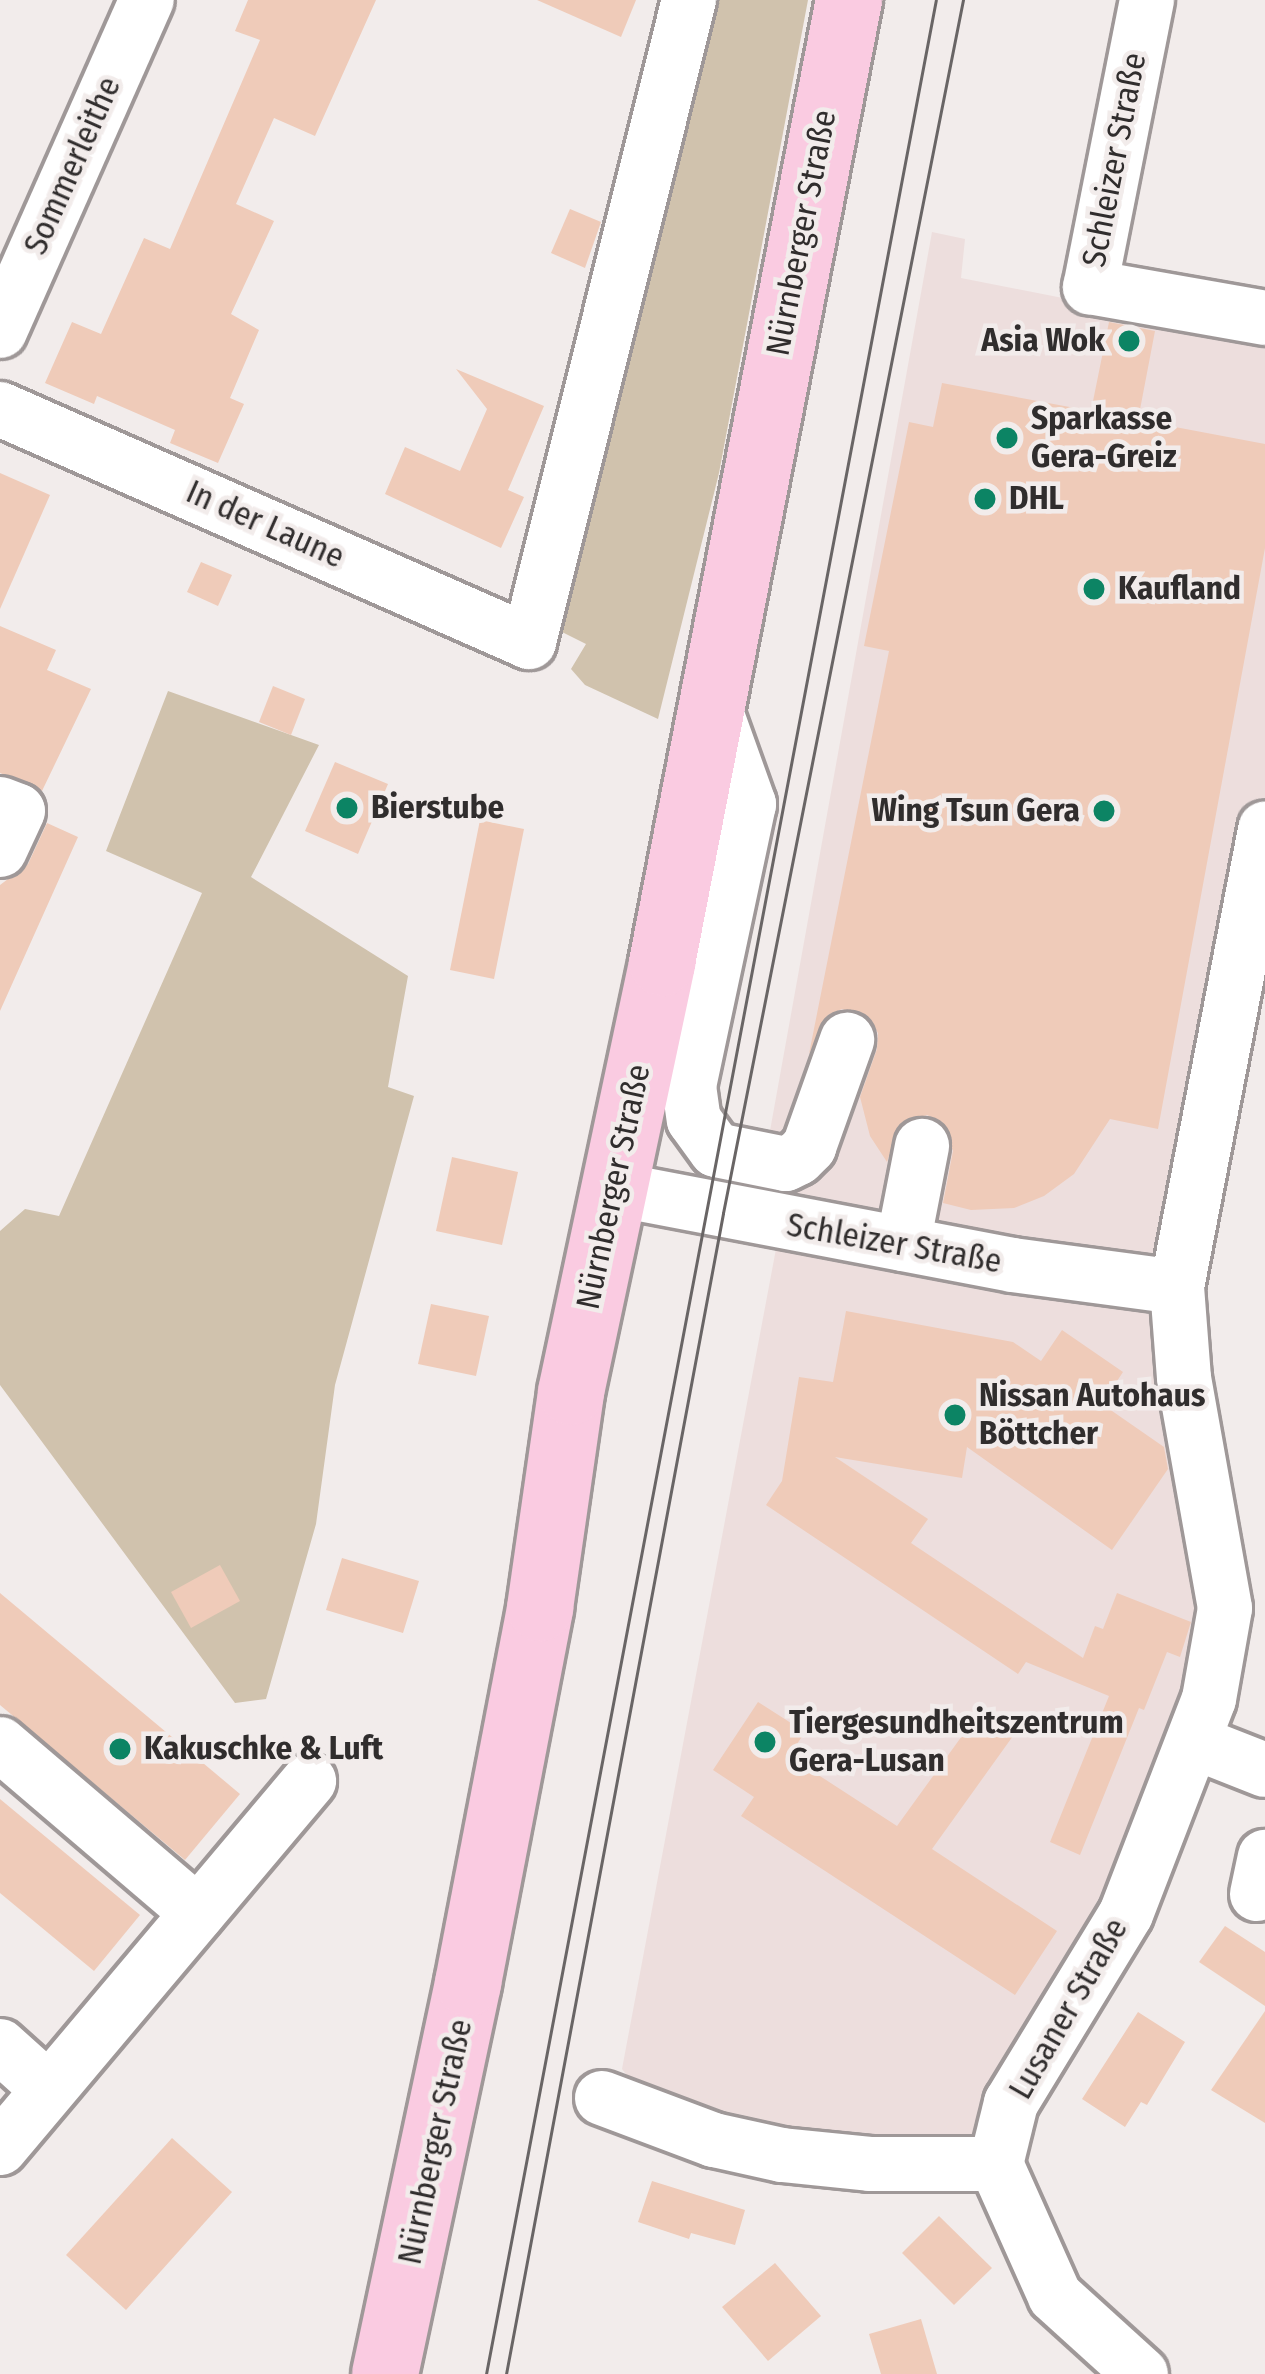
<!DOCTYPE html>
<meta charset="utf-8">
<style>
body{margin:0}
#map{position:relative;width:1265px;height:2374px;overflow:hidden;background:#f2eceb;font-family:"Fira Sans Condensed",sans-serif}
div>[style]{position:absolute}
.built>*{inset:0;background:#eddedd}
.green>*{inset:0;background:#d0c2ad}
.building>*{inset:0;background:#efcbb9}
.roads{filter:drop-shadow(3px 0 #9f9898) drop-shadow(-3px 0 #9f9898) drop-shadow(0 3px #9f9898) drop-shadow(0 -3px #9f9898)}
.minor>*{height:54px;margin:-27px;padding:0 27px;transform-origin:27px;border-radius:27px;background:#fff}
.major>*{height:66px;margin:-33px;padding:0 33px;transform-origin:33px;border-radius:33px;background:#facbe1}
.tram>*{height:3px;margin:-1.5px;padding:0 1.5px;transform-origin:1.5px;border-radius:1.5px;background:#696565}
.dots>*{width:33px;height:33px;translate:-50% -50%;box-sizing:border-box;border:6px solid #f2eceb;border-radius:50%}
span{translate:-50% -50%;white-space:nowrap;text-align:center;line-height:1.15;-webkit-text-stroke:9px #f2eceb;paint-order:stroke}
.street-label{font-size:33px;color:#302d2d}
.poi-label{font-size:33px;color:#302d2d;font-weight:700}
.right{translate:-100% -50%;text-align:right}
.left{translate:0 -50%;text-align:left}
</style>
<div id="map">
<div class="built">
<div style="clip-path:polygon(932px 232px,965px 239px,961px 278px,1265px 338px,1265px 864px,1187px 1338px,1214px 1610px,1122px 1890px,1020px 2030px,992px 2097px,982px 2150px,802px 2142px,641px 2094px,622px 2069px,788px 1185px,766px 1153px)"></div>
</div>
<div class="green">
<div style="clip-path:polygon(702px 0,808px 0,719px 473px,658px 719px,585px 685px,571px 669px,586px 644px,548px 625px)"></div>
<div style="clip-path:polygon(168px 691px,319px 745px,251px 877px,408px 976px,388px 1087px,414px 1096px,335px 1385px,316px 1524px,266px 1699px,235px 1703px,0 1385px,0 1231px,25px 1209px,59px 1216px,202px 893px,106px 851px)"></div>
</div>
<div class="building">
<div style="clip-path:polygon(248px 0,376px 0,315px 136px,274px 118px,236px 204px,274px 221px,231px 314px,259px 330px,230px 398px,244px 404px,218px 463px,170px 443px,175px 430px,97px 396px,94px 404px,45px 383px,72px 322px,101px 334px,144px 238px,170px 249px,260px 40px,235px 31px)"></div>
<div style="clip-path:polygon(537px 0,636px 0,621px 37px)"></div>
<div style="clip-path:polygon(570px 209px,601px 222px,585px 268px,551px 253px)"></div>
<div style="clip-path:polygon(1109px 322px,1155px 331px,1138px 420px,1265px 444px,1265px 548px,1158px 1129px,1110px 1119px,1074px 1174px,1044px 1196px,1014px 1208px,971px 1210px,943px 1203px,953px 1151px,942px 1122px,927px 1115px,899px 1125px,887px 1162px,870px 1136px,860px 1097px,877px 1049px,878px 1033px,870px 1019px,842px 1009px,828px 1015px,809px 1054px,889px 651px,864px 646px,909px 422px,933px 427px,942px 383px,1091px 411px)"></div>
<div style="clip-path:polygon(456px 369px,544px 406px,508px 490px,524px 497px,501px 548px,385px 494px,405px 447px,460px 471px,487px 409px)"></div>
<div style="clip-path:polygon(0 473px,50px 495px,0 609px)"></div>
<div style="clip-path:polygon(201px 562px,232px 575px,218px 606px,187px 592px)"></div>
<div style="clip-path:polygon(0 626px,56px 650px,47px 670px,91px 689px,42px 791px,0 773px)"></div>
<div style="clip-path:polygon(273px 686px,305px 699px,291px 735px,259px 722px)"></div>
<div style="clip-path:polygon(335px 762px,388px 784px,358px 854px,305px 831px)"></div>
<div style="clip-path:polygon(480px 820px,524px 829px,494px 979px,450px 970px)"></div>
<div style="clip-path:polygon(47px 823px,78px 837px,0 1011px,0 885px,28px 864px)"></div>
<div style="clip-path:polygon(452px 1157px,518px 1172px,502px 1245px,436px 1231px)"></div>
<div style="clip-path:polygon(431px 1304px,489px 1316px,476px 1376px,418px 1364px)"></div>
<div style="clip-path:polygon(846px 1311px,1013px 1342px,1041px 1361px,1062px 1330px,1123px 1372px,1102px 1404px,1164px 1447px,1168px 1469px,1112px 1550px,967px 1447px,962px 1478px,835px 1457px,928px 1519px,911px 1543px,1083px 1658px,1095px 1626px,1103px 1629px,1117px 1593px,1191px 1622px,1180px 1657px,1167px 1652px,1144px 1710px,1139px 1708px,1080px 1855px,1050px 1842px,1109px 1696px,1026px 1662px,1018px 1674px,766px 1505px,782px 1481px,799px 1377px,833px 1382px)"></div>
<div style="clip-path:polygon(342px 1558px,419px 1581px,403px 1633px,326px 1610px)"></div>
<div style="clip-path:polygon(220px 1565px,240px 1601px,191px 1628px,171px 1592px)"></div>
<div style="clip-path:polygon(0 1593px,240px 1794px,185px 1860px,0 1705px)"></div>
<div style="clip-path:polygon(758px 1702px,805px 1732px,789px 1756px,897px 1826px,980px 1711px,1013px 1736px,932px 1849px,1057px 1931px,1015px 1995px,741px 1816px,754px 1797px,713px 1770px)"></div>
<div style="clip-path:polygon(0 1799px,140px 1915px,94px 1971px,0 1893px)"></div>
<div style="clip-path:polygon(1225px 1926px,1265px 1952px,1265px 2006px,1199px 1962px)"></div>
<div style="clip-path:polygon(1265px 2011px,1265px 2123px,1211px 2090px)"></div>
<div style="clip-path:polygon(1138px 2012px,1185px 2042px,1147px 2105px,1141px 2102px,1125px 2127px,1082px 2099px)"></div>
<div style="clip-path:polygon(172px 2138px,232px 2192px,126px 2310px,66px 2255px)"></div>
<div style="clip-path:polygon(652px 2181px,745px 2210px,735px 2245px,691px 2233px,689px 2239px,638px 2222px)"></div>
<div style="clip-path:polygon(939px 2216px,992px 2268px,954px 2305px,902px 2253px)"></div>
<div style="clip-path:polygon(775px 2263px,821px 2316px,768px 2361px,722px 2307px)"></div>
<div style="clip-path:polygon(921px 2319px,937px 2374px,881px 2374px,869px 2334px)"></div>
</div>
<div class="roads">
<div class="minor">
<div style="left:1147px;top:0;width:293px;rotate:101.2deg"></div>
<div style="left:1090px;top:287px;width:178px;rotate:10deg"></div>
<div style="left:0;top:331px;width:362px;rotate:-66.1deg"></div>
<div style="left:0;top:409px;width:578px;rotate:23.77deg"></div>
<div style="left:529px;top:642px;width:662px;rotate:-76.01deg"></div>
<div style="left:711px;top:698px;width:113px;rotate:70.3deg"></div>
<div style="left:749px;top:804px;width:288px;rotate:102deg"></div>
<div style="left:689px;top:1086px;width:34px;rotate:82deg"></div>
<div style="left:694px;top:1120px;width:37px;rotate:54deg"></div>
<div style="left:716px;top:1150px;width:71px;rotate:11.3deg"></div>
<div style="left:786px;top:1164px;width:13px;rotate:-27deg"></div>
<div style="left:798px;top:1158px;width:16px;rotate:-45deg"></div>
<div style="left:809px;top:1147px;width:114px;rotate:-70.4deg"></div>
<div style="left:0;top:804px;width:19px;rotate:21deg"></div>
<div style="left:18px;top:811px;width:43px;rotate:114.8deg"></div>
<div style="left:614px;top:1189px;width:406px;rotate:10.8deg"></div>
<div style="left:1013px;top:1265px;width:165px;rotate:7.6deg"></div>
<div style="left:903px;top:1244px;width:100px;rotate:-79deg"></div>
<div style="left:1194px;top:1742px;width:76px;rotate:21.5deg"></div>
<div style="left:0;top:1744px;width:260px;rotate:40.5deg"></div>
<div style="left:1257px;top:1894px;width:38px;rotate:-78deg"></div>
<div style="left:0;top:2046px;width:64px;rotate:41.9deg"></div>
<div style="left:602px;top:2098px;width:120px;rotate:20.6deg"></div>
<div style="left:714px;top:2140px;width:70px;rotate:12.4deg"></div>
<div style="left:782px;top:2155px;width:88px;rotate:5.8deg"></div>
<div style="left:870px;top:2164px;width:126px"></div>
<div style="left:0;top:2148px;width:480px;rotate:-49.9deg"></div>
<div style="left:1141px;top:2374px;width:116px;rotate:-137.8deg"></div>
<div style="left:1055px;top:2296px;width:145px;rotate:-114.1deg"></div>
<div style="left:996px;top:2164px;width:63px;rotate:-76.2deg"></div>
<div style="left:1011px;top:2103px;width:221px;rotate:-58.7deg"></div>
<div style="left:1126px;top:1914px;width:230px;rotate:-68.9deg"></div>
<div style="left:1209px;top:1699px;width:92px;rotate:-80deg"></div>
<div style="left:1225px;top:1608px;width:234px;rotate:-100.1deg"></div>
<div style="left:1184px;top:1378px;width:91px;rotate:-94.4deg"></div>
<div style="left:1177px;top:1287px;width:467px;rotate:-79.1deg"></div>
</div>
<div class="major">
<div style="left:385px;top:2374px;width:400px;rotate:-78deg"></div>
<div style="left:468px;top:1983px;width:382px;rotate:-79.1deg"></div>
<div style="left:540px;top:1608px;width:218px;rotate:-81.8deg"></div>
<div style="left:571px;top:1392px;width:439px;rotate:-78deg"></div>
<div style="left:662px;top:963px;width:981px;rotate:-79.01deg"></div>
</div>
</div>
<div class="tram">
<div style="left:486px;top:2374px;width:2416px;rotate:-79.27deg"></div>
<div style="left:506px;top:2374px;width:1181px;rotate:-79.41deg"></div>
<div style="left:723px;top:1213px;width:1237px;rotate:-78.81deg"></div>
</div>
<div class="dots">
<div style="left:1129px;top:341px;background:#0c8464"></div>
<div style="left:1007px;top:438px;background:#0c8464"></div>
<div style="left:985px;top:499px;background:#0c8464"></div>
<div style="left:1094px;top:589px;background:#0c8464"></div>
<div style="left:347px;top:808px;background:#0c8464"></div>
<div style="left:1104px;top:811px;background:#0c8464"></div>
<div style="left:955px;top:1415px;background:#0c8464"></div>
<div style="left:765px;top:1742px;background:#0c8464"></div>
<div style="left:120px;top:1749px;background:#0c8464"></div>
</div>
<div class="street-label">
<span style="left:1115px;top:160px;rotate:-79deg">Schleizer Straße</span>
<span style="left:73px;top:166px;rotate:-66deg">Sommerleithe</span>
<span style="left:802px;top:233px;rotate:-79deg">Nürnberger Straße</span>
<span style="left:265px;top:525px;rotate:24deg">In der Laune</span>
<span style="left:614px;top:1187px;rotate:-78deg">Nürnberger Straße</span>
<span style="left:894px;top:1244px;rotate:10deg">Schleizer Straße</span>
<span style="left:1069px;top:2009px;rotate:-60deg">Lusaner Straße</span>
<span style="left:436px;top:2142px;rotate:-78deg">Nürnberger Straße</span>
</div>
<div class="poi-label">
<span class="right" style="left:1105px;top:341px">Asia Wok</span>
<span class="left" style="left:1031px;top:438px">Sparkasse<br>Gera-Greiz</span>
<span class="left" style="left:1009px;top:499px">DHL</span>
<span class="left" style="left:1118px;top:589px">Kaufland</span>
<span class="left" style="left:371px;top:808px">Bierstube</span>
<span class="right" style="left:1080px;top:811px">Wing Tsun Gera</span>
<span class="left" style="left:979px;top:1415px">Nissan Autohaus<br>Böttcher</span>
<span class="left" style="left:789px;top:1742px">Tiergesundheitszentrum<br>Gera-Lusan</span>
<span class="left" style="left:144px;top:1749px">Kakuschke &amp; Luft</span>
</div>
</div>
